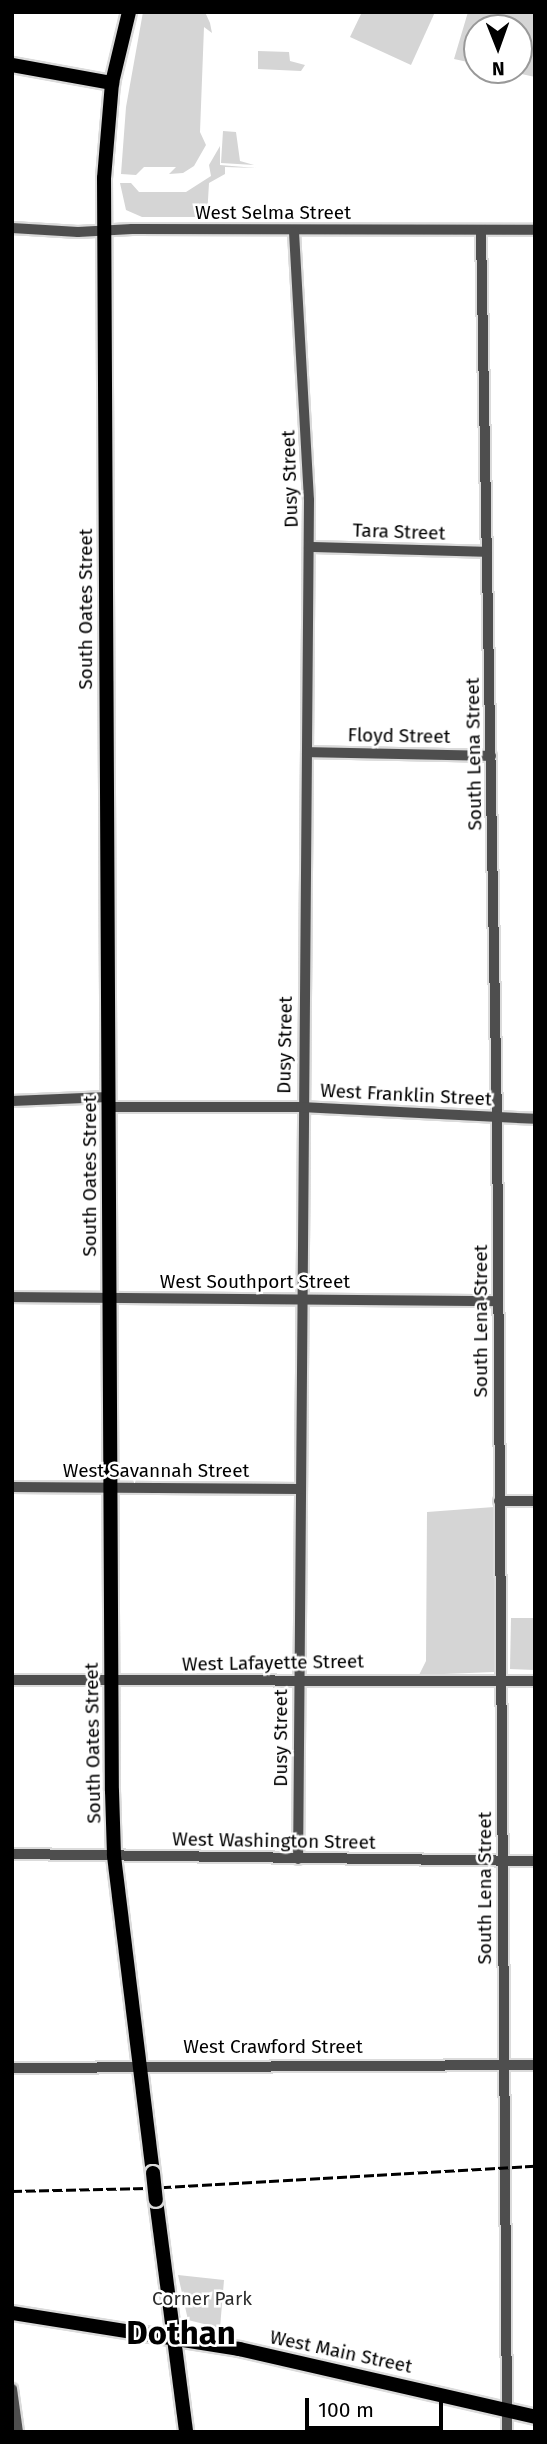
<!DOCTYPE html>
<style>
body{margin:0}
#map{position:relative;width:547px;height:2444px;overflow:hidden;background:#fff;font-family:"Fira Sans",sans-serif}
div>[style]{position:absolute}
.green>*{inset:0;background:#d5d5d5}
.roads{filter:drop-shadow(2px 0 #dbdbdb) drop-shadow(-2px 0 #dbdbdb) drop-shadow(0 2px #dbdbdb) drop-shadow(0 -2px #dbdbdb)}
.minor>*{height:10px;margin:-5px;padding:0 5px;transform-origin:5px;border-radius:5px;background:#4e4e4e}
.major>*{height:14px;margin:-7px;padding:0 7px;transform-origin:7px;border-radius:7px;background:#000}
.rail>*{height:2.5px;margin-top:-1.25px;transform-origin:0;background:repeating-linear-gradient(90deg,#000 0 10px,transparent 0 13.5px)}
.bridges{filter:drop-shadow(2px 0 #dbdbdb) drop-shadow(-2px 0 #dbdbdb) drop-shadow(0 2px #dbdbdb) drop-shadow(0 -2px #dbdbdb)}
.major-bridge>*{height:14px;margin:-7px;padding:0 7px;transform-origin:7px;border-radius:7px;background:#000}
span{translate:-50% -50%;white-space:nowrap;text-align:center;line-height:1.15;-webkit-text-stroke:5px #fff;paint-order:stroke}
.street-label{font-size:19px;color:#000}
.park-label{font-size:19px;color:#2c2c2c}
.town-label{font-size:33px;color:#000;font-weight:700}
.frame{position:absolute;inset:0;border:14px solid #000;pointer-events:none}
.north{position:absolute;left:463px;top:14px;width:70px;height:70px;box-sizing:border-box;background:#fff;border:2px solid #999;border-radius:50%;rotate:179deg;font-size:19px;font-weight:700;line-height:28px;text-align:center;color:#000}
.north::after{content:'';display:block;margin:auto;width:24px;height:32px;background:#000;clip-path:polygon(50% 0,100% 100%,50% 72%,0 100%)}
.scale{position:absolute;left:305px;top:2398px;width:138px;height:32px;box-sizing:border-box;border:4px solid #000;border-top:0;padding-left:9px;font-size:21px;line-height:24px;white-space:nowrap;color:#000;-webkit-text-stroke:5px #fff;paint-order:stroke}
</style>
<div id="map">
<div class="green">
<div style="clip-path:polygon(143px 12px,205px 12px,210px 23px,212px 33px,204px 27px,200px 132px,206px 145px,194px 166px,183px 173px,169px 174px,176px 167px,144px 167px,136px 175px,121px 174px,126px 107px)"></div>
<div style="clip-path:polygon(362px 12px,435px 12px,411px 65px,350px 37px)"></div>
<div style="clip-path:polygon(468px 12px,535px 12px,535px 77px,504px 70px,519px 70px,519px 28px,477px 28px,477px 64px,454px 59px)"></div>
<div style="clip-path:polygon(258px 51px,289px 52px,290px 61px,305px 65px,301px 71px,258px 69px)"></div>
<div style="clip-path:polygon(223px 131px,236px 132px,240px 161px,254px 165px,221px 163px)"></div>
<div style="clip-path:polygon(220px 146px,220px 165px,256px 168px,225px 167px,225px 174px,209px 183px,207px 217px,142px 217px,126px 210px,120px 183px,131px 183px,139px 192px,186px 192px,211px 176px,209px 165px)"></div>
<div style="clip-path:polygon(494px 1507px,494px 1672px,419px 1675px,426px 1661px,427px 1512px)"></div>
<div style="clip-path:polygon(511px 1618px,535px 1618px,535px 1670px,510px 1669px)"></div>
<div style="clip-path:polygon(178px 2275px,224px 2280px,220px 2328px,188px 2320px)"></div>
</div>
<div class="roads">
<div class="minor">
<div style="left:12px;top:228px;width:66px;rotate:3.5deg"></div>
<div style="left:78px;top:232px;width:54px;rotate:-3.2deg"></div>
<div style="left:132px;top:229px;width:403px;rotate:0.1deg"></div>
<div style="left:481px;top:231px;width:886px;rotate:88.97deg"></div>
<div style="left:497px;top:1117px;width:1315px;rotate:89.56deg"></div>
<div style="left:294px;top:232px;width:268px;rotate:86.8deg"></div>
<div style="left:309px;top:500px;width:1359px;rotate:90.46deg"></div>
<div style="left:309px;top:547px;width:178px;rotate:1.6deg"></div>
<div style="left:307px;top:752px;width:184px;rotate:1.2deg"></div>
<div style="left:12px;top:1101px;width:96px;rotate:-2.4deg"></div>
<div style="left:108px;top:1107px;width:193px"></div>
<div style="left:301px;top:1107px;width:234px;rotate:2.9deg"></div>
<div style="left:12px;top:1297px;width:486px;rotate:0.5deg"></div>
<div style="left:12px;top:1487px;width:288px;rotate:0.4deg"></div>
<div style="left:499px;top:1501px;width:36px"></div>
<div style="left:12px;top:1680px;width:523px;rotate:0.11deg"></div>
<div style="left:12px;top:1854px;width:523px;rotate:0.77deg"></div>
<div style="left:12px;top:2068px;width:523px;rotate:-0.33deg"></div>
<div style="left:12px;top:2389px;width:43px;rotate:82.1deg"></div>
</div>
<div class="major">
<div style="left:129px;top:12px;width:73px;rotate:103.5deg"></div>
<div style="left:112px;top:83px;width:95px;rotate:94.8deg"></div>
<div style="left:104px;top:178px;width:1613px;rotate:89.72deg"></div>
<div style="left:112px;top:1791px;width:65px;rotate:88.2deg"></div>
<div style="left:114px;top:1856px;width:319px;rotate:83deg"></div>
<div style="left:12px;top:65px;width:102px;rotate:10.2deg"></div>
<div style="left:156px;top:2200px;width:234px;rotate:82.6deg"></div>
<div style="left:12px;top:2313px;width:230px;rotate:9deg"></div>
<div style="left:239px;top:2349px;width:304px;rotate:12.9deg"></div>
</div>
</div>
<div class="rail">
<div style="left:12px;top:2191px;width:136px;rotate:-1.3deg"></div>
<div style="left:148px;top:2188px;width:388px;rotate:-3.3deg"></div>
</div>
<div class="bridges">
<div class="major-bridge">
<div style="left:153px;top:2173px;width:27px;rotate:84deg"></div>
</div>
</div>
<div class="street-label">
<span style="left:273px;top:213px">West Selma Street</span>
<span style="left:290px;top:479px;rotate:-92deg">Dusy Street</span>
<span style="left:399px;top:532px;rotate:2deg">Tara Street</span>
<span style="left:86px;top:609px;rotate:-90deg">South Oates Street</span>
<span style="left:399px;top:736px;rotate:1deg">Floyd Street</span>
<span style="left:474px;top:754px;rotate:-91deg">South Lena Street</span>
<span style="left:285px;top:1045px;rotate:-89deg">Dusy Street</span>
<span style="left:406px;top:1095px;rotate:3deg">West Franklin Street</span>
<span style="left:90px;top:1176px;rotate:-90deg">South Oates Street</span>
<span style="left:255px;top:1282px">West Southport Street</span>
<span style="left:481px;top:1321px;rotate:-90deg">South Lena Street</span>
<span style="left:156px;top:1471px">West Savannah Street</span>
<span style="left:273px;top:1663px;rotate:-1deg">West Lafayette Street</span>
<span style="left:281px;top:1738px;rotate:-90deg">Dusy Street</span>
<span style="left:93px;top:1743px;rotate:-91deg">South Oates Street</span>
<span style="left:274px;top:1841px;rotate:1deg">West Washington Street</span>
<span style="left:485px;top:1888px;rotate:-90deg">South Lena Street</span>
<span style="left:273px;top:2047px">West Crawford Street</span>
<span style="left:341px;top:2352px;rotate:12deg">West Main Street</span>
</div>
<div class="park-label">
<span style="left:202px;top:2299px">Corner Park</span>
</div>
<div class="town-label">
<span style="left:181px;top:2334px">Dothan</span>
</div>
<div class="frame"></div>
<div class="north">N</div>
<div class="scale">100 m</div>
</div>
